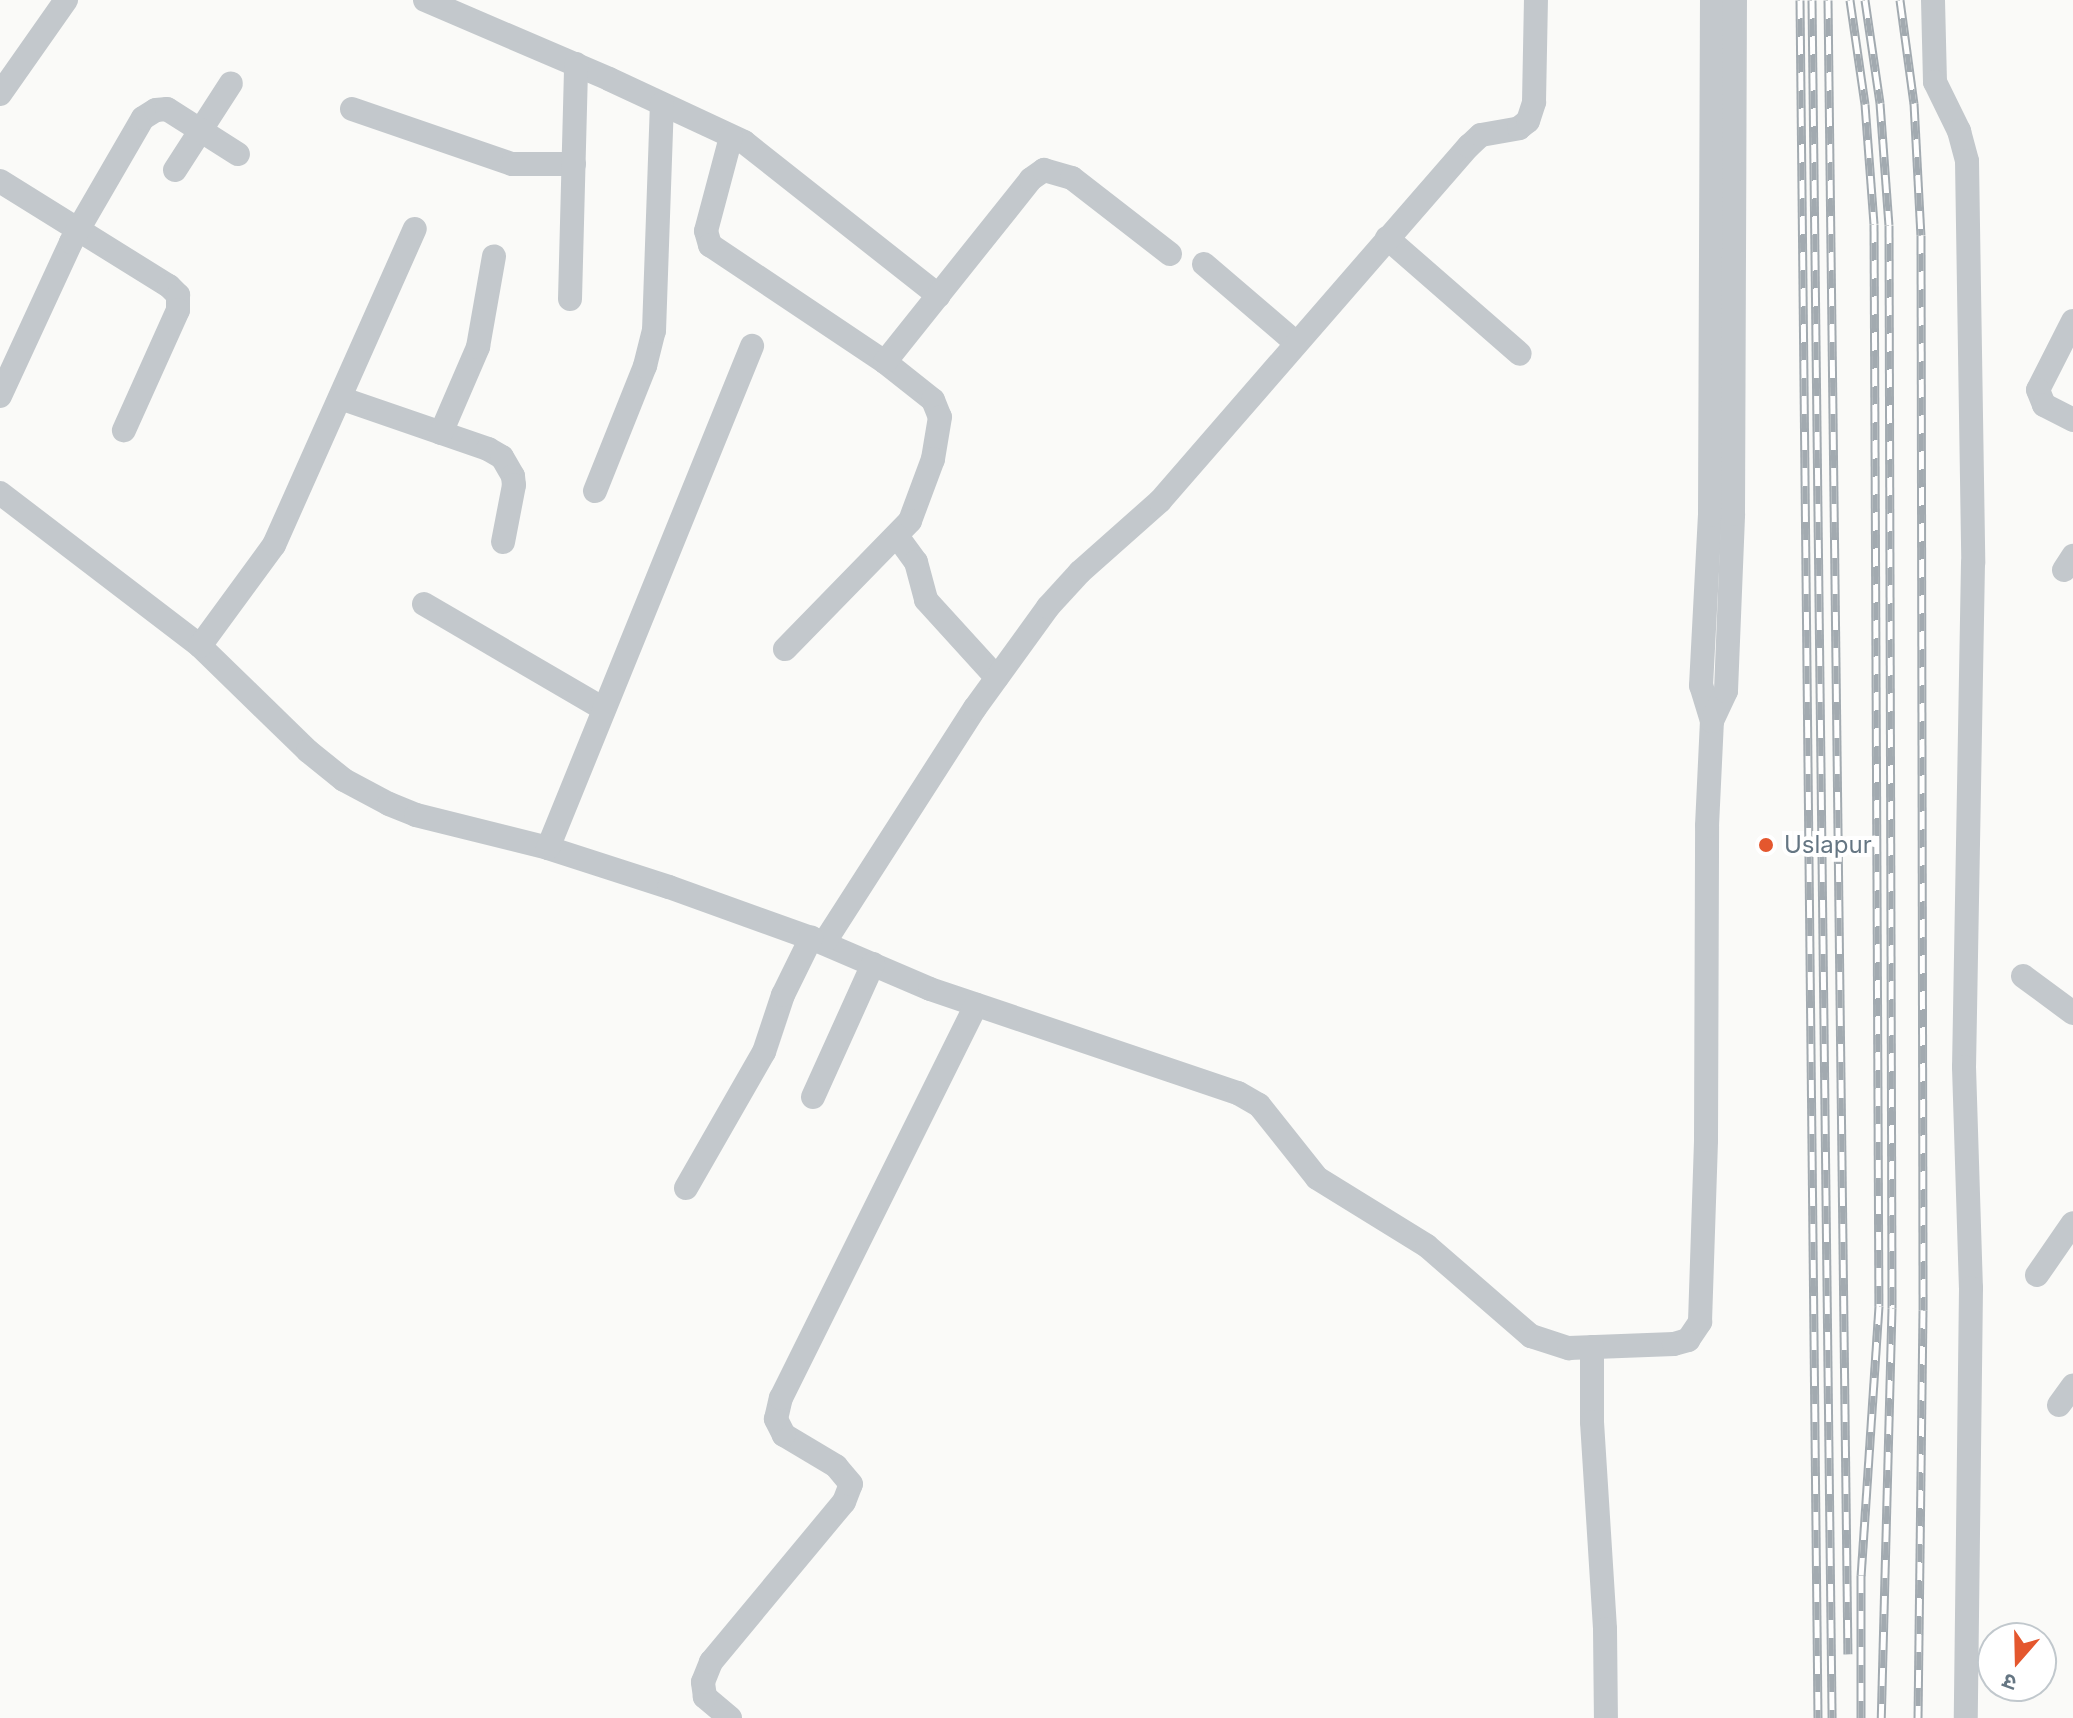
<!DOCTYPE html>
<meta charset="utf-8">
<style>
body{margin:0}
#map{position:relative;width:2073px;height:1718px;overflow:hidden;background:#fafaf8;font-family:Inter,"Noto Sans Devanagari",sans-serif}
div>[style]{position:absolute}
.minor>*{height:24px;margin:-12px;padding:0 12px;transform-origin:12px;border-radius:12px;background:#c3c8cc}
.rail>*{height:9px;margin-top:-4.5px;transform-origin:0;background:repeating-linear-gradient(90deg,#fff 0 18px,#a2aab0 0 36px);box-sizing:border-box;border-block:2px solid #a2aab0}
.dots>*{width:22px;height:22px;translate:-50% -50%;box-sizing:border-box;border:4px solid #fff;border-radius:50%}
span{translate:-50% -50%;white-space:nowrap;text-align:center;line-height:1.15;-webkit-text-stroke:8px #fff;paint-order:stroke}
.poi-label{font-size:24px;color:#657683}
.left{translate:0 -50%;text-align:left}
.north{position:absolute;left:1977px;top:1622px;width:80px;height:80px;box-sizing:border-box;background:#fff;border:2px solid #c1c8cd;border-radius:50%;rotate:200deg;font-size:22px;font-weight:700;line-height:32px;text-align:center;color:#657683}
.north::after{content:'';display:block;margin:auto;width:28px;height:36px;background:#e4572e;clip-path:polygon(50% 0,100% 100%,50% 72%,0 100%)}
</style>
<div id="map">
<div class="minor">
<div style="left:425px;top:0;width:200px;rotate:23.2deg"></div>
<div style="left:609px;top:79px;width:149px;rotate:25deg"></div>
<div style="left:744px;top:142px;width:248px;rotate:38.3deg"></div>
<div style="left:1933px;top:0;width:82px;rotate:88.6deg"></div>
<div style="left:1935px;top:82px;width:55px;rotate:63.9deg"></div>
<div style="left:1959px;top:131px;width:31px;rotate:75deg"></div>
<div style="left:1967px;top:161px;width:402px;rotate:89.1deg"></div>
<div style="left:1973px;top:563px;width:504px;rotate:91.02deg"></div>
<div style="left:1964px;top:1067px;width:221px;rotate:88.2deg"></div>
<div style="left:1971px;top:1288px;width:430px;rotate:90.7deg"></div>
<div style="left:0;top:94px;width:115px;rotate:-54.9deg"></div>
<div style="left:352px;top:109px;width:169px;rotate:19deg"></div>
<div style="left:512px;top:164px;width:62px"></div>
<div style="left:731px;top:137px;width:97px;rotate:104.9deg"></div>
<div style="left:706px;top:231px;width:15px;rotate:74deg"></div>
<div style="left:710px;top:245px;width:211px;rotate:33.8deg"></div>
<div style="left:885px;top:362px;width:61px;rotate:38.4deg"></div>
<div style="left:933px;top:400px;width:18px;rotate:68deg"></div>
<div style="left:940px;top:417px;width:43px;rotate:99.5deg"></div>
<div style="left:933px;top:459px;width:66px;rotate:110.4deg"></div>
<div style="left:910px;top:521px;width:179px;rotate:134.3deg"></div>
<div style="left:175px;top:170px;width:103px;rotate:-57.2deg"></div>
<div style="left:0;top:181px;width:199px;rotate:31.9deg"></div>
<div style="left:169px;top:286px;width:13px;rotate:45deg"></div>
<div style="left:178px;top:295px;width:15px;rotate:90deg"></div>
<div style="left:178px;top:310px;width:132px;rotate:114.2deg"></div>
<div style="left:1387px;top:238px;width:176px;rotate:41.1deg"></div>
<div style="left:1204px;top:264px;width:120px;rotate:40.6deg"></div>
<div style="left:570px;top:299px;width:235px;rotate:-88.5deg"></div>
<div style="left:2073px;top:321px;width:77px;rotate:116.9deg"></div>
<div style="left:2038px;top:390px;width:16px;rotate:68deg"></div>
<div style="left:2044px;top:405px;width:33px;rotate:27deg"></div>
<div style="left:885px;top:362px;width:234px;rotate:-51.4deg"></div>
<div style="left:1031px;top:179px;width:16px;rotate:-35deg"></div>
<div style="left:1044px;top:170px;width:29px;rotate:16deg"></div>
<div style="left:1072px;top:178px;width:124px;rotate:37.8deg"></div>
<div style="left:0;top:396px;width:170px;rotate:-65.2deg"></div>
<div style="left:71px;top:242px;width:143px;rotate:-59.9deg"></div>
<div style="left:143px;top:118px;width:15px;rotate:-32deg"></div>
<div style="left:156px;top:110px;width:11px;rotate:-5deg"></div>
<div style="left:167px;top:109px;width:84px;rotate:32.4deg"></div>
<div style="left:340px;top:398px;width:157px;rotate:19deg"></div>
<div style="left:488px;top:449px;width:16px;rotate:30deg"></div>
<div style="left:502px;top:457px;width:22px;rotate:60deg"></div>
<div style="left:513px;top:476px;width:9px;rotate:84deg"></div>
<div style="left:514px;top:485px;width:58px;rotate:100.9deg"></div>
<div style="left:441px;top:433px;width:94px;rotate:-66.7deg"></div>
<div style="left:478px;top:347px;width:92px;rotate:-80deg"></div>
<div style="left:595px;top:491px;width:135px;rotate:-68.2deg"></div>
<div style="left:645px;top:366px;width:36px;rotate:-76deg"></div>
<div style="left:654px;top:331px;width:227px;rotate:-88deg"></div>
<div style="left:0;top:493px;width:252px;rotate:37.4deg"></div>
<div style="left:200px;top:646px;width:151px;rotate:44.2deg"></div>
<div style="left:308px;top:751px;width:46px;rotate:38.9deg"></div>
<div style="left:344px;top:780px;width:51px;rotate:28.1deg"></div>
<div style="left:389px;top:804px;width:29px;rotate:22deg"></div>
<div style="left:416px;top:815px;width:136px;rotate:14deg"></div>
<div style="left:548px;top:848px;width:127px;rotate:17.9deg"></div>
<div style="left:669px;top:887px;width:151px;rotate:19.8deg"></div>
<div style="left:811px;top:938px;width:129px;rotate:23.2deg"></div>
<div style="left:930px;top:989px;width:325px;rotate:18.7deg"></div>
<div style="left:1238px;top:1093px;width:24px;rotate:30deg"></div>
<div style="left:1259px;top:1105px;width:93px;rotate:51.5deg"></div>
<div style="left:1317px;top:1178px;width:129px;rotate:31.7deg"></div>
<div style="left:1427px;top:1246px;width:138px;rotate:40.9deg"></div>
<div style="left:1531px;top:1336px;width:40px;rotate:18deg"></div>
<div style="left:1569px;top:1348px;width:105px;rotate:-2.2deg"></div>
<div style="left:1674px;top:1344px;width:15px;rotate:-16deg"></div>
<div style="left:1688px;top:1340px;width:22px;rotate:-56deg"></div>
<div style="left:1700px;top:1322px;width:182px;rotate:-88.1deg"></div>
<div style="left:1706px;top:1140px;width:314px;rotate:-89.8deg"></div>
<div style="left:1707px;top:826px;width:105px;rotate:-87.3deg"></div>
<div style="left:1712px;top:721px;width:37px;rotate:-107deg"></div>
<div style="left:1701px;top:686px;width:171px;rotate:-87deg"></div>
<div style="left:1710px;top:515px;width:515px;rotate:-89.78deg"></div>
<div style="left:897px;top:536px;width:32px;rotate:54deg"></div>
<div style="left:916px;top:562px;width:39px;rotate:75deg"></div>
<div style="left:926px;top:600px;width:105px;rotate:47.7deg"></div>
<div style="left:2064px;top:570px;width:17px;rotate:-57deg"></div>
<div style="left:424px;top:604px;width:208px;rotate:30.3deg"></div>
<div style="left:200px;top:646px;width:125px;rotate:-53.8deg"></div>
<div style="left:274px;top:545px;width:346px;rotate:-66deg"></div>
<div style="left:1712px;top:721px;width:33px;rotate:-65deg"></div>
<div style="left:1726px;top:691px;width:177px;rotate:-87.7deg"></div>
<div style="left:1733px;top:514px;width:514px;rotate:-89.78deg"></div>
<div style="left:548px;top:848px;width:542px;rotate:-67.88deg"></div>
<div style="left:824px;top:943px;width:279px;rotate:-57.3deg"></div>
<div style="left:975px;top:708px;width:125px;rotate:-54.1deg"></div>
<div style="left:1048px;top:607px;width:47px;rotate:-47.6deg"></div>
<div style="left:1080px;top:572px;width:107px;rotate:-41.6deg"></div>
<div style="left:1160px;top:501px;width:471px;rotate:-49deg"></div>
<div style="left:1469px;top:146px;width:16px;rotate:-43deg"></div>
<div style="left:1481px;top:135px;width:39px;rotate:-10deg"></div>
<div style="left:1519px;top:128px;width:11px;rotate:-38deg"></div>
<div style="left:1528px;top:121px;width:20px;rotate:-72deg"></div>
<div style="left:1534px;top:102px;width:102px;rotate:-88.9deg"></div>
<div style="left:2023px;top:976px;width:62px;rotate:36.5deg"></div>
<div style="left:813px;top:1097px;width:146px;rotate:-65.7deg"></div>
<div style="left:686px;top:1188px;width:157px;rotate:-60.2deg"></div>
<div style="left:764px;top:1052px;width:60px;rotate:-71.6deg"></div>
<div style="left:783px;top:995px;width:64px;rotate:-63.8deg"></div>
<div style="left:2037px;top:1275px;width:63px;rotate:-55.3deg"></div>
<div style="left:1592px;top:1347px;width:75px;rotate:90deg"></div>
<div style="left:1592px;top:1422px;width:207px;rotate:86.4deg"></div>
<div style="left:1605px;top:1629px;width:89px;rotate:89.4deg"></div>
<div style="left:2059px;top:1405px;width:24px;rotate:-54deg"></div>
<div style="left:730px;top:1718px;width:33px;rotate:-140deg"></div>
<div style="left:705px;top:1697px;width:15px;rotate:-98deg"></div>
<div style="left:703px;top:1682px;width:22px;rotate:-68deg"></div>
<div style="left:711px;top:1662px;width:208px;rotate:-50.3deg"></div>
<div style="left:844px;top:1502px;width:19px;rotate:-69deg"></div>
<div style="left:851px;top:1484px;width:23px;rotate:-130deg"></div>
<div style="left:836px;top:1466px;width:61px;rotate:-149.2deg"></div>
<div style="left:784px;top:1435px;width:18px;rotate:-117deg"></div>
<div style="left:776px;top:1419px;width:22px;rotate:-77deg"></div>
<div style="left:781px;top:1398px;width:439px;rotate:-63.6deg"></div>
</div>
<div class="rail">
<div style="left:1800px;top:0;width:1718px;rotate:89.4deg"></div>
<div style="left:1812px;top:0;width:1718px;rotate:89.33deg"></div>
<div style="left:1828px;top:0;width:1654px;rotate:89.31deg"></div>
<div style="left:1850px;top:0;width:105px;rotate:81.8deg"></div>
<div style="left:1865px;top:104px;width:120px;rotate:85.7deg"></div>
<div style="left:1874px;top:224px;width:1082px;rotate:89.74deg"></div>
<div style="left:1879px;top:1306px;width:270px;rotate:93.8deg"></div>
<div style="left:1861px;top:1575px;width:143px;rotate:90deg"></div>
<div style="left:1865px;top:0;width:104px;rotate:81.7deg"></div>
<div style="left:1880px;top:103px;width:122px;rotate:85.8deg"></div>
<div style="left:1889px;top:225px;width:1083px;rotate:89.84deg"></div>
<div style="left:1892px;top:1308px;width:410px;rotate:91.5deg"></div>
<div style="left:1900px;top:0;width:104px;rotate:82.3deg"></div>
<div style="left:1914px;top:103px;width:132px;rotate:87deg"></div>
<div style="left:1921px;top:235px;width:1075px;rotate:89.89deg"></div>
<div style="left:1923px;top:1310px;width:408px;rotate:90.7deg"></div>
</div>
<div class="dots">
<div style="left:1766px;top:845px;background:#e4572e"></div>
</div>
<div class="poi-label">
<span class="left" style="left:1784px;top:845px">Uslapur</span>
</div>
<div class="north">उ</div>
</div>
